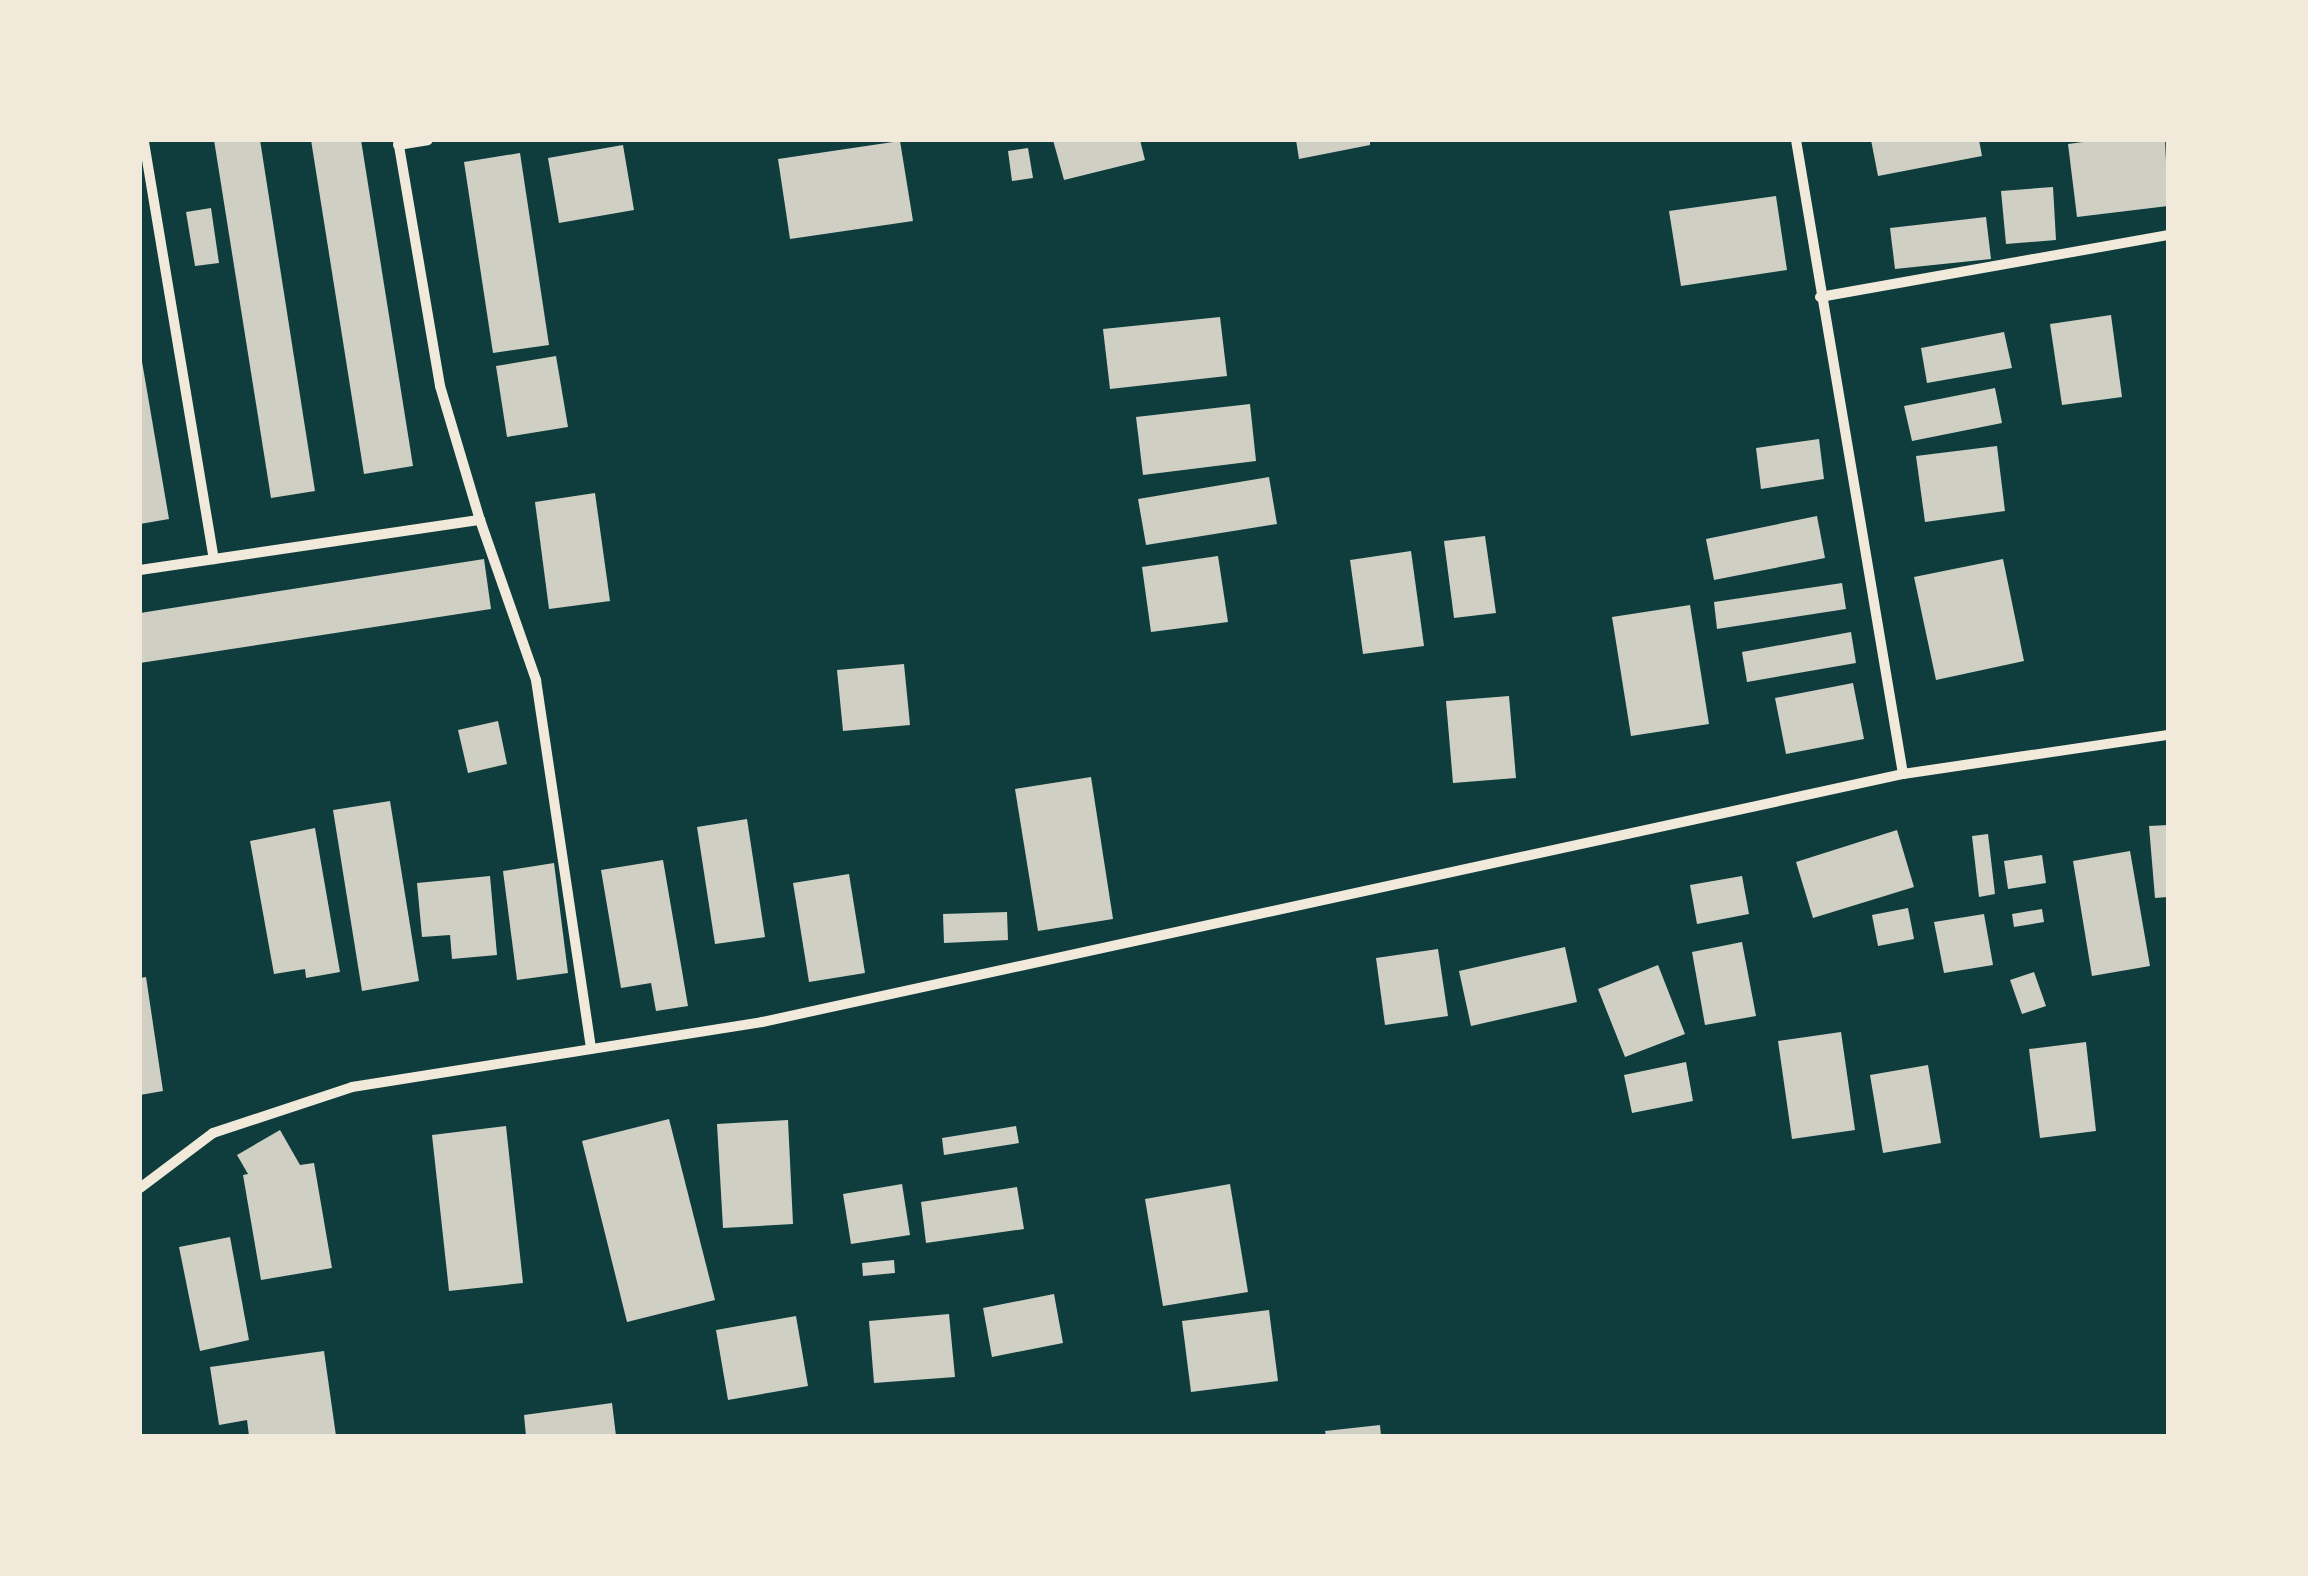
<!DOCTYPE html>
<style>
body{margin:0}
#map{position:relative;width:2308px;height:1576px;overflow:hidden;background:#0f3d3e;font-family:"Public Sans",sans-serif}
div>[style]{position:absolute}
.building>*{inset:0;background:#cfcfc3}
.minor>*{height:10px;margin:-5px;padding:0 5px;transform-origin:5px;border-radius:5px;background:#f1e9da}
span{translate:-50% -50%;white-space:nowrap;text-align:center;line-height:1.15;-webkit-text-stroke:10px #f1e9da;paint-order:stroke}
.frame{position:absolute;inset:0;border:142px solid #f1e9da;pointer-events:none}
</style>
<div id="map">
<div class="building">
<div style="clip-path:polygon(214px 140px,260px 140px,315px 491px,271px 498px)"></div>
<div style="clip-path:polygon(311px 140px,361px 140px,413px 466px,364px 474px)"></div>
<div style="clip-path:polygon(1053px 140px,1140px 140px,1145px 160px,1064px 180px)"></div>
<div style="clip-path:polygon(1296px 140px,1370px 140px,1370px 145px,1299px 159px)"></div>
<div style="clip-path:polygon(1871px 140px,1979px 140px,1982px 156px,1878px 176px)"></div>
<div style="clip-path:polygon(2098px 140px,2165px 140px,2168px 206px,2077px 217px,2068px 144px)"></div>
<div style="clip-path:polygon(900px 141px,913px 221px,790px 239px,778px 159px)"></div>
<div style="clip-path:polygon(623px 145px,634px 210px,559px 223px,548px 158px)"></div>
<div style="clip-path:polygon(1028px 148px,1033px 178px,1012px 181px,1008px 151px)"></div>
<div style="clip-path:polygon(520px 153px,549px 345px,493px 353px,464px 162px)"></div>
<div style="clip-path:polygon(2053px 187px,2056px 240px,2006px 244px,2001px 191px)"></div>
<div style="clip-path:polygon(1776px 196px,1787px 270px,1681px 286px,1669px 211px)"></div>
<div style="clip-path:polygon(211px 208px,219px 263px,195px 266px,186px 212px)"></div>
<div style="clip-path:polygon(1986px 217px,1991px 259px,1895px 269px,1890px 228px)"></div>
<div style="clip-path:polygon(2111px 315px,2122px 397px,2062px 405px,2050px 324px)"></div>
<div style="clip-path:polygon(1220px 317px,1227px 376px,1110px 389px,1103px 329px)"></div>
<div style="clip-path:polygon(2004px 332px,2012px 368px,1927px 383px,1921px 348px)"></div>
<div style="clip-path:polygon(140px 350px,169px 519px,140px 524px)"></div>
<div style="clip-path:polygon(556px 356px,568px 427px,507px 437px,496px 366px)"></div>
<div style="clip-path:polygon(1995px 388px,2002px 423px,1912px 441px,1904px 406px)"></div>
<div style="clip-path:polygon(1250px 404px,1256px 461px,1143px 475px,1136px 417px)"></div>
<div style="clip-path:polygon(1819px 439px,1824px 479px,1761px 489px,1756px 448px)"></div>
<div style="clip-path:polygon(1997px 446px,2005px 511px,1925px 522px,1916px 456px)"></div>
<div style="clip-path:polygon(1269px 477px,1277px 524px,1146px 545px,1138px 499px)"></div>
<div style="clip-path:polygon(595px 493px,610px 601px,549px 609px,535px 502px)"></div>
<div style="clip-path:polygon(1817px 516px,1825px 558px,1714px 580px,1706px 539px)"></div>
<div style="clip-path:polygon(1485px 536px,1496px 613px,1454px 618px,1444px 541px)"></div>
<div style="clip-path:polygon(1411px 551px,1424px 646px,1363px 654px,1350px 560px)"></div>
<div style="clip-path:polygon(1218px 556px,1228px 622px,1151px 632px,1142px 567px)"></div>
<div style="clip-path:polygon(484px 559px,491px 609px,140px 663px,140px 613px)"></div>
<div style="clip-path:polygon(2003px 559px,2024px 661px,1936px 680px,1914px 577px)"></div>
<div style="clip-path:polygon(1842px 583px,1846px 609px,1717px 629px,1714px 602px)"></div>
<div style="clip-path:polygon(1690px 605px,1709px 724px,1631px 736px,1612px 617px)"></div>
<div style="clip-path:polygon(1851px 632px,1856px 663px,1747px 682px,1742px 652px)"></div>
<div style="clip-path:polygon(904px 664px,910px 725px,843px 731px,837px 670px)"></div>
<div style="clip-path:polygon(1853px 683px,1864px 739px,1786px 754px,1775px 698px)"></div>
<div style="clip-path:polygon(1509px 696px,1516px 778px,1453px 783px,1446px 701px)"></div>
<div style="clip-path:polygon(498px 721px,507px 764px,468px 773px,458px 730px)"></div>
<div style="clip-path:polygon(1091px 777px,1113px 919px,1038px 931px,1015px 789px)"></div>
<div style="clip-path:polygon(390px 801px,419px 981px,362px 991px,333px 810px)"></div>
<div style="clip-path:polygon(747px 819px,765px 937px,715px 944px,697px 827px)"></div>
<div style="clip-path:polygon(2168px 825px,2168px 897px,2155px 898px,2149px 826px)"></div>
<div style="clip-path:polygon(315px 828px,340px 972px,306px 978px,305px 969px,274px 974px,250px 841px)"></div>
<div style="clip-path:polygon(1897px 830px,1914px 887px,1813px 918px,1796px 862px)"></div>
<div style="clip-path:polygon(1988px 834px,1995px 894px,1979px 897px,1972px 836px)"></div>
<div style="clip-path:polygon(2130px 851px,2150px 966px,2092px 976px,2073px 861px)"></div>
<div style="clip-path:polygon(2042px 855px,2046px 883px,2008px 889px,2004px 861px)"></div>
<div style="clip-path:polygon(663px 860px,688px 1006px,656px 1011px,651px 983px,621px 988px,601px 870px)"></div>
<div style="clip-path:polygon(554px 863px,568px 973px,517px 980px,503px 871px)"></div>
<div style="clip-path:polygon(849px 874px,865px 973px,809px 982px,793px 883px)"></div>
<div style="clip-path:polygon(490px 876px,497px 955px,452px 959px,450px 935px,422px 937px,417px 883px)"></div>
<div style="clip-path:polygon(1742px 876px,1749px 914px,1697px 924px,1690px 885px)"></div>
<div style="clip-path:polygon(1908px 908px,1914px 939px,1878px 946px,1872px 915px)"></div>
<div style="clip-path:polygon(2042px 909px,2044px 922px,2014px 927px,2012px 914px)"></div>
<div style="clip-path:polygon(1007px 912px,1008px 940px,944px 943px,943px 914px)"></div>
<div style="clip-path:polygon(1984px 914px,1993px 965px,1944px 973px,1934px 922px)"></div>
<div style="clip-path:polygon(1742px 942px,1756px 1016px,1705px 1025px,1692px 952px)"></div>
<div style="clip-path:polygon(1565px 947px,1577px 1002px,1471px 1026px,1459px 971px)"></div>
<div style="clip-path:polygon(1438px 949px,1448px 1016px,1385px 1025px,1376px 958px)"></div>
<div style="clip-path:polygon(1658px 965px,1685px 1034px,1625px 1057px,1598px 989px)"></div>
<div style="clip-path:polygon(2034px 972px,2046px 1006px,2022px 1014px,2010px 980px)"></div>
<div style="clip-path:polygon(146px 977px,163px 1091px,140px 1095px,140px 978px)"></div>
<div style="clip-path:polygon(1841px 1032px,1855px 1130px,1792px 1139px,1778px 1041px)"></div>
<div style="clip-path:polygon(2086px 1042px,2096px 1131px,2040px 1138px,2029px 1049px)"></div>
<div style="clip-path:polygon(1686px 1062px,1693px 1101px,1632px 1113px,1624px 1075px)"></div>
<div style="clip-path:polygon(1928px 1065px,1941px 1143px,1883px 1153px,1870px 1075px)"></div>
<div style="clip-path:polygon(669px 1119px,715px 1300px,627px 1322px,582px 1141px)"></div>
<div style="clip-path:polygon(788px 1120px,793px 1224px,723px 1228px,717px 1124px)"></div>
<div style="clip-path:polygon(506px 1126px,523px 1283px,449px 1291px,432px 1135px)"></div>
<div style="clip-path:polygon(1016px 1126px,1019px 1143px,944px 1155px,942px 1138px)"></div>
<div style="clip-path:polygon(280px 1130px,300px 1165px,314px 1163px,332px 1268px,261px 1280px,243px 1175px,248px 1174px,237px 1155px)"></div>
<div style="clip-path:polygon(902px 1184px,910px 1235px,851px 1244px,843px 1194px)"></div>
<div style="clip-path:polygon(1230px 1184px,1248px 1292px,1163px 1306px,1145px 1199px)"></div>
<div style="clip-path:polygon(1017px 1187px,1024px 1229px,926px 1243px,921px 1202px)"></div>
<div style="clip-path:polygon(230px 1237px,249px 1340px,200px 1351px,179px 1247px)"></div>
<div style="clip-path:polygon(894px 1260px,895px 1273px,863px 1276px,862px 1263px)"></div>
<div style="clip-path:polygon(1054px 1294px,1063px 1343px,992px 1357px,983px 1308px)"></div>
<div style="clip-path:polygon(1269px 1310px,1278px 1381px,1191px 1392px,1182px 1321px)"></div>
<div style="clip-path:polygon(949px 1314px,955px 1377px,874px 1383px,869px 1321px)"></div>
<div style="clip-path:polygon(796px 1316px,808px 1386px,728px 1400px,716px 1330px)"></div>
<div style="clip-path:polygon(324px 1351px,336px 1436px,249px 1436px,247px 1420px,219px 1425px,210px 1367px)"></div>
<div style="clip-path:polygon(612px 1403px,616px 1436px,526px 1436px,524px 1415px)"></div>
<div style="clip-path:polygon(1380px 1425px,1381px 1436px,1326px 1436px,1325px 1431px)"></div>
</div>
<div class="minor">
<div style="left:398px;top:140px;width:250px;rotate:80.3deg"></div>
<div style="left:440px;top:386px;width:140px;rotate:73.4deg"></div>
<div style="left:480px;top:520px;width:170px;rotate:70.7deg"></div>
<div style="left:536px;top:680px;width:373px;rotate:81.5deg"></div>
<div style="left:1796px;top:140px;width:643px;rotate:80.42deg"></div>
<div style="left:144px;top:142px;width:423px;rotate:80.5deg"></div>
<div style="left:398px;top:145px;width:30px;rotate:-9deg"></div>
<div style="left:1820px;top:297px;width:353px;rotate:-10.1deg"></div>
<div style="left:140px;top:570px;width:344px;rotate:-8.4deg"></div>
<div style="left:140px;top:1188px;width:91px;rotate:-37deg"></div>
<div style="left:213px;top:1133px;width:146px;rotate:-18.3deg"></div>
<div style="left:352px;top:1087px;width:415px;rotate:-9deg"></div>
<div style="left:762px;top:1022px;width:1168px;rotate:-12.26deg"></div>
<div style="left:1903px;top:774px;width:268px;rotate:-8.4deg"></div>
</div>
<div class="frame"></div>
</div>
